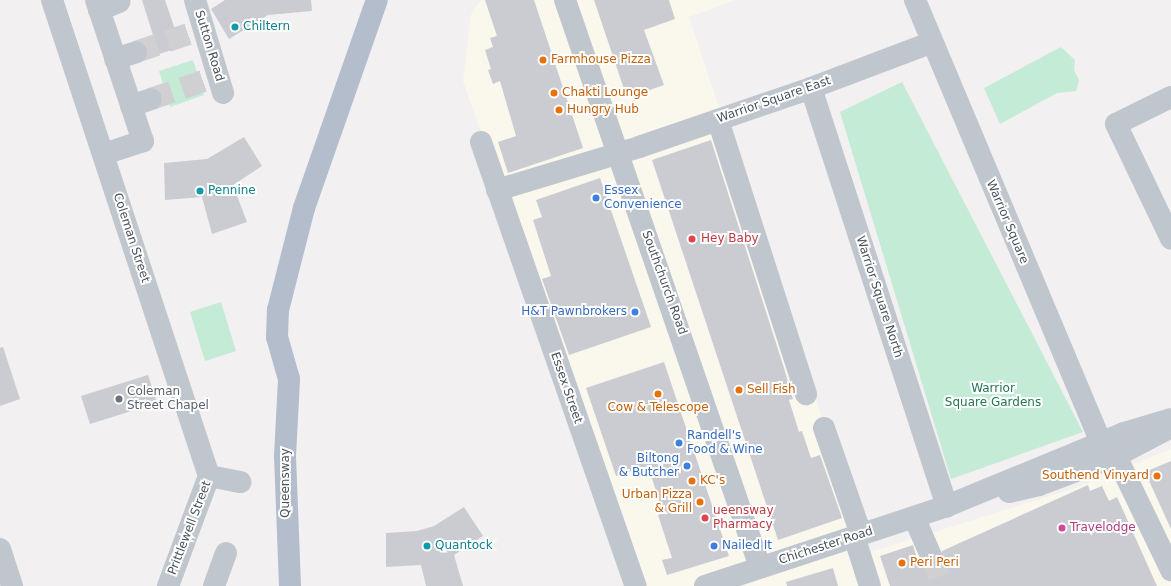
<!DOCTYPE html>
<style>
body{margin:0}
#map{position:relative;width:1171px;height:586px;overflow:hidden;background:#f2f0f0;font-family:"DejaVu Sans",sans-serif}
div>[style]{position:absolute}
.commercial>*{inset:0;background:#faf7ec}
.green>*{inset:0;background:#c4ebd6}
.building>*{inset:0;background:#cbccd2}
.minor-tunnel>*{height:22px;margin-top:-11px;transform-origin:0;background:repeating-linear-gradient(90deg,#d0d0d2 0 22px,transparent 0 33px)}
.minor>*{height:22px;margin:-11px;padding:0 11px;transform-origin:11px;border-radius:11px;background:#c0c6cd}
.major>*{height:22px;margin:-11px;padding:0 11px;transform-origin:11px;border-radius:11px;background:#b3bdcc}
.dots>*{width:11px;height:11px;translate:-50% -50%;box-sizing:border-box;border:2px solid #fff;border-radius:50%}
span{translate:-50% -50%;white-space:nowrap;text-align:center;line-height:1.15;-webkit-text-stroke:4px #fff;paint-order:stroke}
.culture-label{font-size:12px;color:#0d838f}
.left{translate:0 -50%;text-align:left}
.street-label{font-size:12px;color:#4a525c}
.food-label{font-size:12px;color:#c56008}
.right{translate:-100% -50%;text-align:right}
.shop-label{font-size:12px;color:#366cbe}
.health-label{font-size:12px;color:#be3a42}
.park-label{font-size:12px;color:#227653}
.worship-label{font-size:12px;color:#5b616d}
.hotel-label{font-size:12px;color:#b23c85}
</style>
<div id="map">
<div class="commercial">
<div style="clip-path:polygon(481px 0,736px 0,689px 17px,867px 553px,1072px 489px,1171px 449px,1171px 586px,639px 586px,463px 81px,471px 14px)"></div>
</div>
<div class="green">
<div style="clip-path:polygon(1061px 47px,1075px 60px,1074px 70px,1079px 80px,1076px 91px,1057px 93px,1000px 124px,984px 88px)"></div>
<div style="clip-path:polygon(193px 60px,204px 95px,170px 107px,159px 71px)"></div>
<div style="clip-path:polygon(902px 82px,1083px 432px,951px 479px,840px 112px)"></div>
<div style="clip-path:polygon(221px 302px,236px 351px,205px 361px,190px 312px)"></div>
</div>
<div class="building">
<div style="clip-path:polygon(142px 0,165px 0,181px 47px,159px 54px)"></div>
<div style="clip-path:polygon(225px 0,311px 0,312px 11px,268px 15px,229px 39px,211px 9px)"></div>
<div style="clip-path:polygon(485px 0,534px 0,583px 148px,508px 173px,498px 142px,516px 136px,500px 81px,493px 84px,488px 70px,491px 69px,485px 50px,493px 47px,490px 38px,497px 36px)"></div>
<div style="clip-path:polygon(594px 0,669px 0,675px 19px,644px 30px,664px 85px,627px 98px)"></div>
<div style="clip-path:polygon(244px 137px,262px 166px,233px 185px,247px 222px,212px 234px,202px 197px,165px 200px,164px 163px,207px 159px)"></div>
<div style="clip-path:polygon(711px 140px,784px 368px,793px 399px,789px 400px,799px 432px,802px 431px,811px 458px,820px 455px,842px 518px,778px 540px,652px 160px)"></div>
<div style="clip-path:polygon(600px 178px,651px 327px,569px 355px,542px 279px,551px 276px,533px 220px,542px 217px,536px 200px)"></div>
<div style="clip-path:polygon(3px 347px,20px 399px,0 406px,0 348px)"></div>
<div style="clip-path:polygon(664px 362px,729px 556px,667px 575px,662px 560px,672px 558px,658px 515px,663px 513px,648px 466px,616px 476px,586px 388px)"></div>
<div style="clip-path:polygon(148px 375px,157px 403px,90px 424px,81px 396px)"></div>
<div style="clip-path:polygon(1171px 461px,1171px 529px,1145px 472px)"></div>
<div style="clip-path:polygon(1088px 485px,1090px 491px,1102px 486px,1109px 501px,1117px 497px,1157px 586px,890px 586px,880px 556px,913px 545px,918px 562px,929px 568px,936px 568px,941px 563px,942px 551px)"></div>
<div style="clip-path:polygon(464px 507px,483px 536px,454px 555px,463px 586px,426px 586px,421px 565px,386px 567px,386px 533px,417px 531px,434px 526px)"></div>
<div style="clip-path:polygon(833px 568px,838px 586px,787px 586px,786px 582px)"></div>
</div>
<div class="minor-tunnel">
<div style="left:136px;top:52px;width:65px;rotate:-19deg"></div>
<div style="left:151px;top:99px;width:65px;rotate:-19deg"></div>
<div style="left:931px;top:556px;width:32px;rotate:68deg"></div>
</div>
<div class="minor">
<div style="left:52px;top:0;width:501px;rotate:71.75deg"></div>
<div style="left:96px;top:0;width:149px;rotate:71.6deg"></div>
<div style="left:143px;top:141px;width:41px;rotate:161.6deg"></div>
<div style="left:195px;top:0;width:97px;rotate:73.2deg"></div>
<div style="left:565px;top:0;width:600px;rotate:71.02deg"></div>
<div style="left:915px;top:0;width:480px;rotate:67.2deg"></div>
<div style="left:99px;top:10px;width:22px;rotate:-22deg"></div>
<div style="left:115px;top:59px;width:22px;rotate:-18deg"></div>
<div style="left:811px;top:88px;width:440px;rotate:72deg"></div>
<div style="left:1171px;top:97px;width:61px;rotate:153.9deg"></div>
<div style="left:1116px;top:124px;width:127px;rotate:64.4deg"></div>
<div style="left:131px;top:106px;width:21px;rotate:-19deg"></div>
<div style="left:718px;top:120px;width:288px;rotate:72.2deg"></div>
<div style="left:481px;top:142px;width:470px;rotate:70.8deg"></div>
<div style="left:497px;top:190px;width:148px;rotate:-16.8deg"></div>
<div style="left:639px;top:147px;width:182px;rotate:-18.9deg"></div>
<div style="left:811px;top:88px;width:127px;rotate:-20.7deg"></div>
<div style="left:824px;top:428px;width:112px;rotate:70.8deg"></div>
<div style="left:1116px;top:456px;width:127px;rotate:64.2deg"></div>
<div style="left:1009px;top:492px;width:31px;rotate:-13deg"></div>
<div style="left:1039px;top:485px;width:82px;rotate:-20.6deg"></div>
<div style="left:1116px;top:456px;width:60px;rotate:-27.8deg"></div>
<div style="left:914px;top:517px;width:43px;rotate:66.4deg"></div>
<div style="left:854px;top:536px;width:52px;rotate:72.3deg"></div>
<div style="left:0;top:549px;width:39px;rotate:72deg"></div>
<div style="left:168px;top:586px;width:117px;rotate:-69.6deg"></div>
<div style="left:209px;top:476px;width:32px;rotate:11deg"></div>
<div style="left:214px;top:586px;width:35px;rotate:-70deg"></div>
<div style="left:705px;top:586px;width:255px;rotate:-18.3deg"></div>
<div style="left:947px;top:506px;width:191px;rotate:-22.4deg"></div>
<div style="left:1124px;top:433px;width:49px;rotate:-16.6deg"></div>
</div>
<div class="major">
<div style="left:290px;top:586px;width:130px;rotate:-92.2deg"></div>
<div style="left:285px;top:456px;width:77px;rotate:-87deg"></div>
<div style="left:289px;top:379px;width:44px;rotate:-105.9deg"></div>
<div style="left:277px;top:337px;width:27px;rotate:-88deg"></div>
<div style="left:278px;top:310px;width:105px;rotate:-75.7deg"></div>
<div style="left:304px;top:208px;width:220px;rotate:-70.7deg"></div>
</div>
<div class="dots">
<div style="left:235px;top:27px;background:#0f9aa8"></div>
<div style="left:543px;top:60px;background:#e8710a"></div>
<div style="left:554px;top:93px;background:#e8710a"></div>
<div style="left:559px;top:110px;background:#e8710a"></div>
<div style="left:200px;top:191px;background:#0f9aa8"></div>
<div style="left:596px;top:198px;background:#3f7fe0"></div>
<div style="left:692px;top:239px;background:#e0444e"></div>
<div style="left:635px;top:312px;background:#3f7fe0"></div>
<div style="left:739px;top:390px;background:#e8710a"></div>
<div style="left:658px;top:394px;background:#e8710a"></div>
<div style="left:119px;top:399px;background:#6b7280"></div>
<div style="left:679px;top:443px;background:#3f7fe0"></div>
<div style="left:687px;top:466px;background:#3f7fe0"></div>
<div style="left:1157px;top:476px;background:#e8710a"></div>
<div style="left:692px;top:481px;background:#e8710a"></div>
<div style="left:700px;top:502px;background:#e8710a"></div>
<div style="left:705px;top:518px;background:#e0444e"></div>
<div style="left:1062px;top:528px;background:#d1479c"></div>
<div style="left:427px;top:546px;background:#0f9aa8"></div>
<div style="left:714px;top:546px;background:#3f7fe0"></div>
<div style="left:902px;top:563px;background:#e8710a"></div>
</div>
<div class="culture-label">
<span class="left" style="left:243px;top:27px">Chiltern</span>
<span class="left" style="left:208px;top:191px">Pennine</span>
<span class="left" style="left:435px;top:546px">Quantock</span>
</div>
<div class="street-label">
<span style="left:209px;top:46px;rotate:73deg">Sutton Road</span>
<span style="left:774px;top:100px;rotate:-19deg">Warrior Square East</span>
<span style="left:1007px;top:222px;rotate:67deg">Warrior Square</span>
<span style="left:131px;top:238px;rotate:72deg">Coleman Street</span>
<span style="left:664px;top:283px;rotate:70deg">Southchurch Road</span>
<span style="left:879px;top:297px;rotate:72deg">Warrior Square North</span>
<span style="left:566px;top:388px;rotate:71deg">Essex Street</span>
<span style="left:286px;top:483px;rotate:-90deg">Queensway</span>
<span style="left:190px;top:528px;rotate:-69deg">Prittlewell Street</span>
<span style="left:826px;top:546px;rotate:-18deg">Chichester Road</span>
</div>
<div class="food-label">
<span class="left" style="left:551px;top:60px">Farmhouse Pizza</span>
<span class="left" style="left:562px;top:93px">Chakti Lounge</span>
<span class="left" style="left:567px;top:110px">Hungry Hub</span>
<span class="left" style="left:747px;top:390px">Sell Fish</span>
<span style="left:658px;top:408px">Cow &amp; Telescope</span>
<span class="right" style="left:1149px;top:476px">Southend Vinyard</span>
<span class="left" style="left:700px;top:481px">KC's</span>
<span class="right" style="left:692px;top:502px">Urban Pizza<br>&amp; Grill</span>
<span class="left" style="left:910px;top:563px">Peri Peri</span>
</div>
<div class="shop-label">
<span class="left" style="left:604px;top:198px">Essex<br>Convenience</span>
<span class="right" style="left:627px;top:312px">H&amp;T Pawnbrokers</span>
<span class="left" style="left:687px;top:443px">Randell's<br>Food &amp; Wine</span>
<span class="right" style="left:679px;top:466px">Biltong<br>&amp; Butcher</span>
<span class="left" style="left:722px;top:546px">Nailed It</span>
</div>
<div class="health-label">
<span class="left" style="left:701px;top:239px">Hey Baby</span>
<span class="left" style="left:713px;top:518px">ueensway<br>Pharmacy</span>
</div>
<div class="park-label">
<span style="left:993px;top:396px">Warrior<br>Square Gardens</span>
</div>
<div class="worship-label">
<span class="left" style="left:127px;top:399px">Coleman<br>Street Chapel</span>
</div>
<div class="hotel-label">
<span class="left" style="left:1070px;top:528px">Travelodge</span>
</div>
</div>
